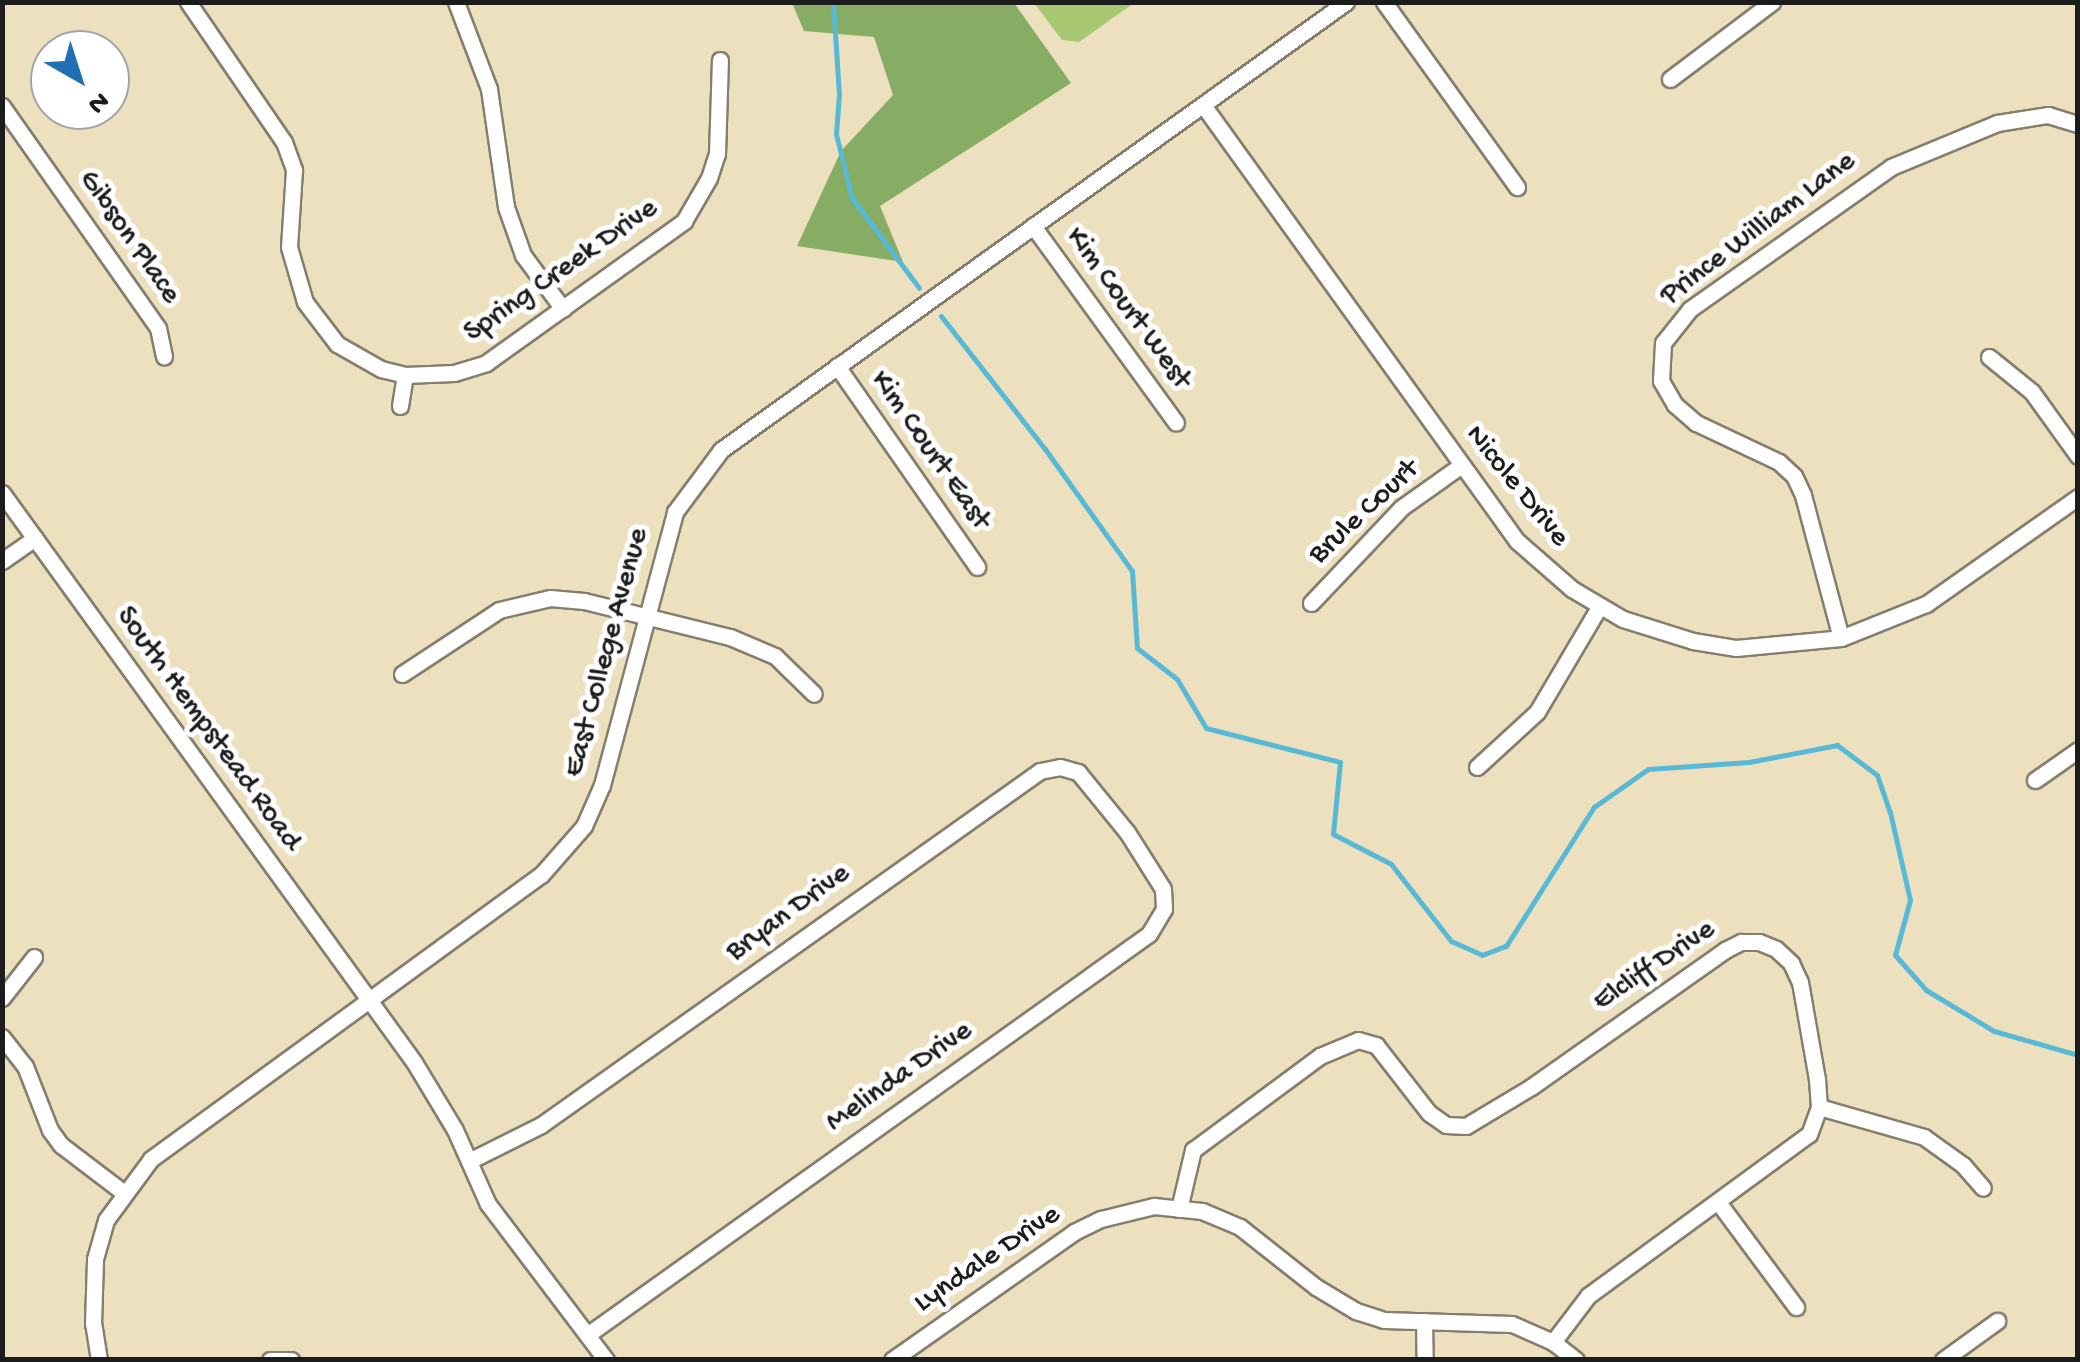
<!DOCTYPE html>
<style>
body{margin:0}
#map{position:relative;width:2080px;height:1362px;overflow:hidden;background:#ede0bf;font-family:"Gochi Hand",sans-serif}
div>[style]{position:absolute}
.green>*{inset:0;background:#a8c971}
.forest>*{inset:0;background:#86ad63}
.stream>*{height:5px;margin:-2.5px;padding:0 2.5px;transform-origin:2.5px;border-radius:2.5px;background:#58b9d7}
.roads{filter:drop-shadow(2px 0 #847e6e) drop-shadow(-2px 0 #847e6e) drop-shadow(0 2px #847e6e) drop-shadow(0 -2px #847e6e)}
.minor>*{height:15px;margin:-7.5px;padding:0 7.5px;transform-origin:7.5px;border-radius:7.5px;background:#fff}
span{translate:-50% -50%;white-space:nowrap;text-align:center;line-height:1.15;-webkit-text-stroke:10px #fff;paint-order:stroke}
.street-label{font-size:30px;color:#1c1c1c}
.frame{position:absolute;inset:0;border:5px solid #1c1c1c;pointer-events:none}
.north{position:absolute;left:30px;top:30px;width:100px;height:100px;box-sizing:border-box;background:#fff;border:2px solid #a4a4a4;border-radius:50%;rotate:141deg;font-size:28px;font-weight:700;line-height:40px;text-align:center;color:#1c1c1c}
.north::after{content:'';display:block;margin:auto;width:35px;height:45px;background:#1f6fb2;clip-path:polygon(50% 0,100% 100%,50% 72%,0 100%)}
</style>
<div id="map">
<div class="green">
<div style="clip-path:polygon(1034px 3px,1134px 3px,1079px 42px,1062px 40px)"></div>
</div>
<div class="forest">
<div style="clip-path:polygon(792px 3px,1014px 3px,1071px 83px,880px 206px,903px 262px,797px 246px,841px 151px,893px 95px,874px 37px,804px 31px)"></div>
</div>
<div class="stream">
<div style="left:833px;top:2px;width:92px;rotate:86.3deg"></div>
<div style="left:839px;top:94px;width:40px;rotate:94.3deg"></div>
<div style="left:836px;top:134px;width:66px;rotate:76deg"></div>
<div style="left:852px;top:198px;width:112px;rotate:53.3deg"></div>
<div style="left:941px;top:316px;width:169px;rotate:52deg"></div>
<div style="left:1045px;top:449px;width:150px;rotate:54.5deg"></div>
<div style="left:1132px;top:571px;width:77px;rotate:86.3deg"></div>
<div style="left:1137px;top:648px;width:51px;rotate:37.8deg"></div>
<div style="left:1177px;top:679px;width:57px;rotate:59.4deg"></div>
<div style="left:1206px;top:728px;width:138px;rotate:14.2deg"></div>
<div style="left:1340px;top:762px;width:72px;rotate:95.6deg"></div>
<div style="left:1333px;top:834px;width:65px;rotate:27.3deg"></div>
<div style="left:1391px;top:864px;width:98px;rotate:52.1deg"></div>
<div style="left:1451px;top:941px;width:34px;rotate:24deg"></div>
<div style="left:1482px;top:955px;width:26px;rotate:-21deg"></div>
<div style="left:1506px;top:946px;width:165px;rotate:-57.7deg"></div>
<div style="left:1594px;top:807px;width:66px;rotate:-35.1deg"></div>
<div style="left:1648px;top:769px;width:101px;rotate:-4deg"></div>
<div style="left:1749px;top:762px;width:90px;rotate:-10.9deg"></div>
<div style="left:1837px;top:745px;width:50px;rotate:36.9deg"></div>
<div style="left:1877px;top:775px;width:39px;rotate:71deg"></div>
<div style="left:1890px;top:812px;width:90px;rotate:77.2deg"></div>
<div style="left:1910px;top:900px;width:57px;rotate:105.3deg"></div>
<div style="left:1895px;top:955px;width:47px;rotate:48.5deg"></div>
<div style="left:1926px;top:990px;width:79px;rotate:31.1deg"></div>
<div style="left:1994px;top:1031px;width:87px;rotate:15.9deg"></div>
</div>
<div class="roads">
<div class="minor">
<div style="left:188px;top:2px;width:170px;rotate:55.6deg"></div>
<div style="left:284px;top:142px;width:30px;rotate:70deg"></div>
<div style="left:294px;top:170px;width:77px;rotate:93.7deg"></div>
<div style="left:289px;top:247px;width:57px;rotate:73.8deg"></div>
<div style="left:305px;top:302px;width:53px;rotate:52.7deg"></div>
<div style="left:337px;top:344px;width:51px;rotate:29.6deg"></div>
<div style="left:381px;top:369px;width:25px;rotate:14deg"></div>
<div style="left:405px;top:375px;width:49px;rotate:-2.3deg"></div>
<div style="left:454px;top:373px;width:34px;rotate:-17deg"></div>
<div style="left:486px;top:363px;width:244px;rotate:-35.6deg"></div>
<div style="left:684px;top:221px;width:50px;rotate:-59.8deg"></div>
<div style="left:709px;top:178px;width:25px;rotate:-72deg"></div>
<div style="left:717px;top:154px;width:94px;rotate:-88.2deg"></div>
<div style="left:456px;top:2px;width:93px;rotate:69.2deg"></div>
<div style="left:489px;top:89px;width:119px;rotate:81.8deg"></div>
<div style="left:506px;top:207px;width:51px;rotate:70.5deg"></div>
<div style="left:523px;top:255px;width:67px;rotate:53.5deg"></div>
<div style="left:1384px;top:2px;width:228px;rotate:54.3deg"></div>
<div style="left:1670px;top:79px;width:128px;rotate:-37deg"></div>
<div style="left:1203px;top:105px;width:537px;rotate:54.24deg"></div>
<div style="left:1517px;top:541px;width:73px;rotate:41.1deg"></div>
<div style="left:1572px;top:589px;width:59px;rotate:30.5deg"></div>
<div style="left:1623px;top:619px;width:73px;rotate:17.4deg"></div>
<div style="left:1693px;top:641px;width:44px;rotate:9.2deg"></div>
<div style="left:1736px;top:648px;width:105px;rotate:-5.4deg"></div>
<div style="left:1841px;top:638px;width:92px;rotate:-21.8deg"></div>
<div style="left:1926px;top:604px;width:186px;rotate:-35.1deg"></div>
<div style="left:2px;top:106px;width:271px;rotate:54.9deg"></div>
<div style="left:158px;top:328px;width:29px;rotate:78deg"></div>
<div style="left:1033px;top:226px;width:243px;rotate:54deg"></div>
<div style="left:1989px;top:357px;width:55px;rotate:39.1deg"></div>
<div style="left:2032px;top:392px;width:79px;rotate:54.3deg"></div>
<div style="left:837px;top:366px;width:245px;rotate:55.1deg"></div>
<div style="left:400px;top:406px;width:31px;rotate:-81deg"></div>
<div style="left:2px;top:493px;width:702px;rotate:54.09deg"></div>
<div style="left:414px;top:1062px;width:79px;rotate:58.9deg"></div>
<div style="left:455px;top:1130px;width:81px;rotate:66deg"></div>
<div style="left:488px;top:1204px;width:196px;rotate:52.9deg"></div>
<div style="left:2px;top:561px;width:40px;rotate:-34.9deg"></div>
<div style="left:1311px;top:603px;width:131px;rotate:-46.5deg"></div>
<div style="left:1401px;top:508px;width:72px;rotate:-35.4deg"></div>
<div style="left:1841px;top:638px;width:148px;rotate:-104.9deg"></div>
<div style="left:1803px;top:495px;width:21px;rotate:-115deg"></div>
<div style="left:1794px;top:476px;width:21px;rotate:-137deg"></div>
<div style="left:1779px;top:462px;width:92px;rotate:-154.8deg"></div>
<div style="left:1696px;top:423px;width:28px;rotate:-139deg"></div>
<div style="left:1675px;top:405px;width:28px;rotate:-120deg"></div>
<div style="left:1661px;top:381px;width:38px;rotate:-87deg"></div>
<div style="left:1663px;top:343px;width:43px;rotate:-51.5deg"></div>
<div style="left:1690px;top:309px;width:246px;rotate:-35.2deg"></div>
<div style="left:1891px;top:167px;width:115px;rotate:-22.5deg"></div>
<div style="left:1997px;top:123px;width:52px;rotate:-8.9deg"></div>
<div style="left:2048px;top:115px;width:31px;rotate:17deg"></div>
<div style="left:402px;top:674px;width:116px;rotate:-33.4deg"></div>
<div style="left:499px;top:610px;width:52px;rotate:-13.2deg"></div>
<div style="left:550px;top:598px;width:34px;rotate:5deg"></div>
<div style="left:584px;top:601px;width:150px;rotate:13.9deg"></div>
<div style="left:730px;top:637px;width:49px;rotate:22.9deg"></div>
<div style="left:775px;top:656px;width:54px;rotate:44.3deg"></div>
<div style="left:1477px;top:767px;width:81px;rotate:-42.5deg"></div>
<div style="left:1537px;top:712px;width:122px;rotate:-59.4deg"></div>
<div style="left:2035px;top:780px;width:52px;rotate:-34.9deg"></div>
<div style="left:2px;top:998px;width:52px;rotate:-52deg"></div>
<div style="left:2px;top:1037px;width:37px;rotate:52deg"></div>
<div style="left:25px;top:1066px;width:69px;rotate:68.7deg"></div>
<div style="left:50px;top:1130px;width:19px;rotate:54deg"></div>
<div style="left:61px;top:1145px;width:78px;rotate:37.2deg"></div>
<div style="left:1819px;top:1107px;width:109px;rotate:15.9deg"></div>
<div style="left:1924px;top:1137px;width:48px;rotate:35.7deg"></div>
<div style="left:1963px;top:1165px;width:30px;rotate:49deg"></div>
<div style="left:469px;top:1161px;width:80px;rotate:-26.6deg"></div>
<div style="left:541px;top:1125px;width:612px;rotate:-35.35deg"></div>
<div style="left:1040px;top:771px;width:20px;rotate:-11deg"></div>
<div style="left:1060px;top:767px;width:19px;rotate:16deg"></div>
<div style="left:1078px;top:772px;width:77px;rotate:50.8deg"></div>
<div style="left:1127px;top:832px;width:67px;rotate:57.7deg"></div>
<div style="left:1163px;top:889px;width:20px;rotate:87deg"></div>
<div style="left:1164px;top:909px;width:29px;rotate:121deg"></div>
<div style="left:1149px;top:934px;width:690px;rotate:144.49deg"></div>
<div style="left:1718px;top:1202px;width:131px;rotate:53.4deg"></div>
<div style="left:1179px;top:1209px;width:61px;rotate:-76.7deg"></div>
<div style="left:1193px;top:1150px;width:158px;rotate:-36.5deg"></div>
<div style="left:1320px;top:1056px;width:41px;rotate:-22.8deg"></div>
<div style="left:1358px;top:1040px;width:19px;rotate:16deg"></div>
<div style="left:1376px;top:1045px;width:86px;rotate:52.1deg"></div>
<div style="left:1429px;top:1113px;width:21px;rotate:35deg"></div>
<div style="left:1446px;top:1125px;width:20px;rotate:3deg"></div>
<div style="left:1466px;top:1126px;width:76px;rotate:-31deg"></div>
<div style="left:1531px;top:1087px;width:237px;rotate:-35.2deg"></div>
<div style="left:1725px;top:950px;width:18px;rotate:-27deg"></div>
<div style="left:1741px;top:942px;width:18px"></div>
<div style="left:1759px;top:942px;width:18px;rotate:22deg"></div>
<div style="left:1776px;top:949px;width:21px;rotate:43deg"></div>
<div style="left:1791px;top:963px;width:21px;rotate:65deg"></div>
<div style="left:1800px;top:982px;width:98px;rotate:80.1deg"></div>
<div style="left:1817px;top:1079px;width:28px;rotate:86deg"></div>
<div style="left:1819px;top:1107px;width:29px;rotate:110deg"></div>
<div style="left:1809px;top:1134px;width:274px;rotate:143.8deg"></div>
<div style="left:1588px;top:1296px;width:58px;rotate:127.3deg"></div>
<div style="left:1424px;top:1321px;width:39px;rotate:89deg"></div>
<div style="left:99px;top:1360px;width:36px;rotate:-99deg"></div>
<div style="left:93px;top:1324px;width:65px;rotate:-88.2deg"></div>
<div style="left:95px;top:1259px;width:41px;rotate:-74.2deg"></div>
<div style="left:106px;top:1220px;width:76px;rotate:-53.6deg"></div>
<div style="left:151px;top:1159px;width:482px;rotate:-36.1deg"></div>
<div style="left:541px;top:875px;width:65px;rotate:-48.7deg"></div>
<div style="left:584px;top:826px;width:45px;rotate:-66.3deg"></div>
<div style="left:602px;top:785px;width:283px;rotate:-75deg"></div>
<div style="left:675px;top:512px;width:77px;rotate:-53.4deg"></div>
<div style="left:721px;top:450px;width:769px;rotate:-35.63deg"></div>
<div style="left:270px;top:1360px;width:21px"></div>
<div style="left:892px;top:1360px;width:223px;rotate:-35.1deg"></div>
<div style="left:1074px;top:1232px;width:30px;rotate:-26deg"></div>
<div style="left:1101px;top:1219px;width:55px;rotate:-13.8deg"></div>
<div style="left:1154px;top:1206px;width:48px;rotate:5.9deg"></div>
<div style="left:1202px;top:1211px;width:41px;rotate:22.8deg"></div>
<div style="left:1240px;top:1227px;width:97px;rotate:38.3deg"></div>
<div style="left:1316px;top:1287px;width:47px;rotate:31deg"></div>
<div style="left:1356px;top:1311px;width:29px;rotate:18deg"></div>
<div style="left:1384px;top:1320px;width:128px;rotate:1.8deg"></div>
<div style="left:1512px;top:1324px;width:45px;rotate:23.7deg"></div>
<div style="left:1553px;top:1342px;width:29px;rotate:38deg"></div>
<div style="left:1943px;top:1360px;width:67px;rotate:-35.8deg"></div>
</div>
</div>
<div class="street-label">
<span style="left:1759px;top:230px;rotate:-37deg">Prince William Lane</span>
<span style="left:128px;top:238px;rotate:55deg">Gibson Place</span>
<span style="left:562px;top:272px;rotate:-35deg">Spring Creek Drive</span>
<span style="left:1127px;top:309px;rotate:54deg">Kim Court West</span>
<span style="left:929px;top:451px;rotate:55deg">Kim Court East</span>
<span style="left:1516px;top:487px;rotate:51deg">Nicole Drive</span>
<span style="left:1365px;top:513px;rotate:-43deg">Brule Court</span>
<span style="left:608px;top:653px;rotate:-75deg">East College Avenue</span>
<span style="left:207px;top:730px;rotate:54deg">South Hempstead Road</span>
<span style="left:789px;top:914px;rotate:-36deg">Bryan Drive</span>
<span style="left:1655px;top:967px;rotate:-34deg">Elcliff Drive</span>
<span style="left:900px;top:1078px;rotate:-35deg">Melinda Drive</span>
<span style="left:988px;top:1260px;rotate:-34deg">Lyndale Drive</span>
</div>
<div class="frame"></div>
<div class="north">N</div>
</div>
